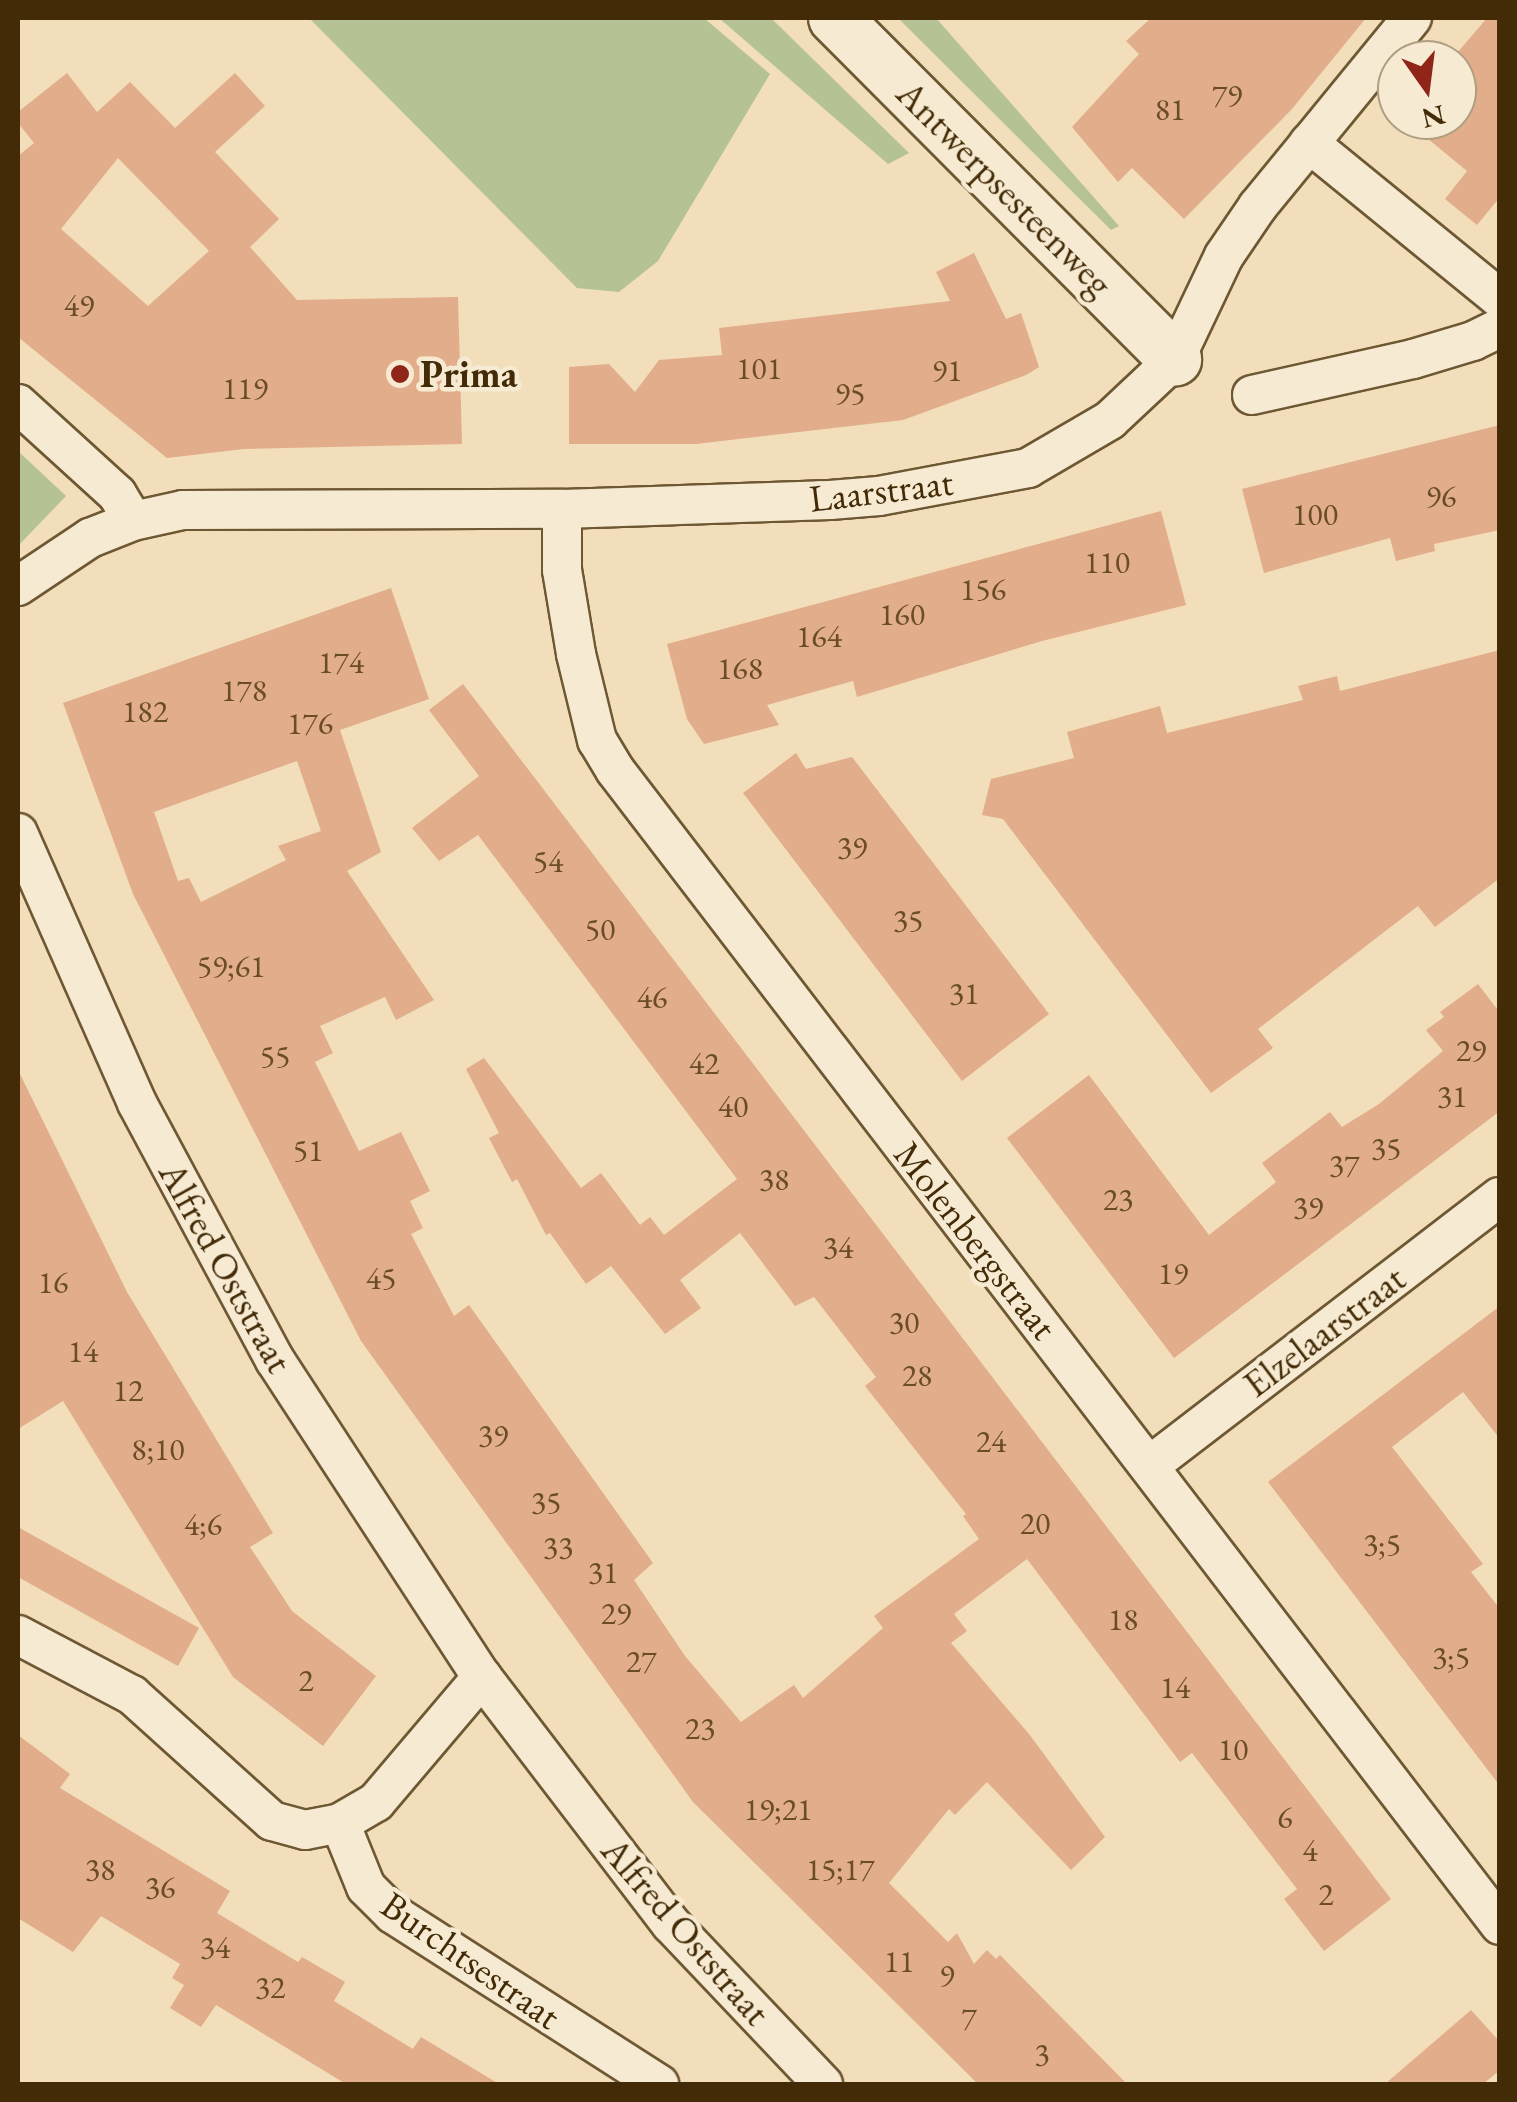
<!DOCTYPE html>
<style>
body{margin:0}
#map{position:relative;width:1517px;height:2102px;overflow:hidden;background:#f2deba;font-family:"EB Garamond",serif}
div>[style]{position:absolute}
.green>*{inset:0;background:#b4c295}
.building>*{inset:0;background:#e1ad8a}
.roads{filter:drop-shadow(2px 0 #6e5833) drop-shadow(-2px 0 #6e5833) drop-shadow(0 2px #6e5833) drop-shadow(0 -2px #6e5833)}
.street>*{height:38px;margin:-19px;padding:0 19px;transform-origin:19px;border-radius:19px;background:#f7ead2}
.secondary>*{height:52px;margin:-26px;padding:0 26px;transform-origin:26px;border-radius:26px;background:#f7ead2}
.dots>*{width:28px;height:28px;translate:-50% -50%;box-sizing:border-box;border:5px solid #f7ead2;border-radius:50%}
span{translate:-50% -50%;white-space:nowrap;text-align:center;line-height:1.15;-webkit-text-stroke:9px #f7ead2;paint-order:stroke}
.number-label{font-size:32px;color:#6a4c27}
.number-label span{-webkit-text-stroke-width:0}
.street-label{font-size:38px;color:#422b06}
.poi-label{font-size:38px;color:#422b06;font-weight:700}
.left{translate:0 -50%;text-align:left}
.frame{position:absolute;inset:0;border:20px solid #422b06;pointer-events:none}
.north{position:absolute;left:1377px;top:40px;width:100px;height:100px;box-sizing:border-box;background:#f7ead2;border:2px solid #af9e80;border-radius:50%;rotate:166deg;font-size:28px;font-weight:700;line-height:40px;text-align:center;color:#422b06}
.north::after{content:'';display:block;margin:auto;width:35px;height:45px;background:#8f2418;clip-path:polygon(50% 0,100% 100%,50% 72%,0 100%)}
</style>
<div id="map">
<div class="green">
<div style="clip-path:polygon(309px 18px,704px 18px,770px 74px,658px 261px,619px 292px,577px 288px)"></div>
<div style="clip-path:polygon(719px 18px,771px 18px,909px 153px,888px 164px)"></div>
<div style="clip-path:polygon(898px 18px,936px 18px,1119px 226px,1111px 230px)"></div>
<div style="clip-path:polygon(18px 451px,66px 496px,18px 546px)"></div>
</div>
<div class="building">
<div style="clip-path:polygon(1151px 18px,1366px 18px,1292px 109px,1184px 219px,1132px 168px,1118px 182px,1072px 127px,1139px 54px,1126px 41px)"></div>
<div style="clip-path:polygon(1487px 18px,1500px 18px,1500px 197px,1477px 225px,1445px 199px,1467px 171px,1405px 120px,1457px 120px,1457px 60px,1451px 60px)"></div>
<div style="clip-path:polygon(evenodd,67px 73px,97px 112px,130px 82px,175px 128px,235px 73px,265px 106px,215px 152px,279px 219px,250px 247px,297px 300px,458px 297px,462px 444px,244px 449px,167px 458px,18px 337px,18px 156px,34px 143px,18px 123px,18px 112px,67px 73px,118px 158px,209px 251px,148px 306px,61px 229px,118px 158px)"></div>
<div style="clip-path:polygon(974px 253px,1006px 319px,1021px 313px,1039px 367px,1026px 375px,903px 420px,696px 444px,569px 444px,569px 367px,609px 364px,635px 392px,659px 360px,722px 355px,719px 328px,950px 301px,936px 272px)"></div>
<div style="clip-path:polygon(1500px 425px,1500px 530px,1434px 544px,1435px 551px,1396px 561px,1390px 538px,1264px 573px,1242px 489px)"></div>
<div style="clip-path:polygon(1161px 511px,1186px 605px,1042px 641px,857px 697px,853px 681px,767px 705px,779px 725px,704px 744px,687px 719px,667px 644px)"></div>
<div style="clip-path:polygon(evenodd,391px 588px,429px 699px,340px 730px,381px 852px,347px 871px,434px 1000px,396px 1020px,385px 997px,320px 1026px,333px 1053px,315px 1062px,359px 1151px,401px 1132px,430px 1191px,410px 1201px,423px 1228px,411px 1234px,454px 1316px,469px 1305px,653px 1563px,634px 1580px,685px 1656px,741px 1722px,794px 1685px,803px 1698px,883px 1628px,874px 1616px,979px 1539px,963px 1516px,966px 1514px,865px 1386px,876px 1377px,814px 1297px,795px 1306px,740px 1233px,680px 1280px,701px 1308px,665px 1334px,611px 1266px,586px 1284px,550px 1233px,546px 1235px,517px 1179px,512px 1182px,489px 1138px,499px 1133px,466px 1069px,484px 1058px,581px 1188px,601px 1173px,640px 1225px,650px 1217px,664px 1235px,737px 1179px,478px 835px,439px 861px,412px 828px,479px 776px,429px 710px,463px 684px,1391px 1899px,1324px 1951px,1284px 1899px,1297px 1889px,1192px 1753px,1180px 1762px,1027px 1559px,954px 1614px,967px 1631px,951px 1643px,1029px 1734px,1105px 1837px,1071px 1870px,987px 1782px,955px 1815px,949px 1809px,889px 1883px,948px 1942px,957px 1933px,974px 1964px,987px 1950px,996px 1959px,1000px 1955px,1127px 2084px,978px 2084px,693px 1802px,361px 1341px,133px 894px,63px 703px,391px 588px,297px 761px,321px 831px,278px 846px,286px 860px,201px 902px,189px 878px,178px 881px,154px 812px,297px 761px)"></div>
<div style="clip-path:polygon(1500px 650px,1500px 878px,1435px 927px,1418px 906px,1258px 1029px,1273px 1048px,1211px 1093px,1003px 819px,982px 815px,991px 779px,1074px 758px,1067px 732px,1160px 706px,1167px 733px,1303px 700px,1298px 686px,1337px 676px,1340px 691px)"></div>
<div style="clip-path:polygon(796px 753px,806px 769px,852px 757px,1049px 1014px,962px 1081px,743px 793px)"></div>
<div style="clip-path:polygon(1478px 984px,1500px 1013px,1500px 1111px,1174px 1358px,1007px 1138px,1089px 1075px,1209px 1235px,1276px 1182px,1262px 1163px,1330px 1112px,1342px 1127px,1379px 1104px,1443px 1051px,1426px 1030px,1444px 1017px,1440px 1012px)"></div>
<div style="clip-path:polygon(18px 1070px,127px 1292px,273px 1533px,250px 1547px,292px 1611px,376px 1676px,323px 1746px,233px 1677px,63px 1401px,18px 1429px)"></div>
<div style="clip-path:polygon(1500px 1306px,1500px 1439px,1463px 1392px,1392px 1447px,1483px 1564px,1471px 1572px,1500px 1609px,1500px 1786px,1268px 1482px)"></div>
<div style="clip-path:polygon(18px 1527px,199px 1628px,178px 1666px,18px 1577px)"></div>
<div style="clip-path:polygon(18px 1735px,70px 1774px,60px 1788px,230px 1891px,217px 1913px,298px 1962px,302px 1957px,345px 1982px,334px 2001px,413px 2049px,421px 2037px,499px 2084px,346px 2084px,216px 2005px,201px 2027px,170px 2008px,184px 1985px,172px 1978px,180px 1964px,101px 1916px,73px 1952px,18px 1918px)"></div>
<div style="clip-path:polygon(1471px 2010px,1500px 2042px,1500px 2070px,1483px 2084px,1385px 2084px)"></div>
</div>
<div class="roads">
<div class="street">
<div style="left:1309px;top:143px;width:247px;rotate:39.2deg"></div>
<div style="left:1252px;top:395px;width:165px;rotate:-12.6deg"></div>
<div style="left:1413px;top:359px;width:63px;rotate:-16.7deg"></div>
<div style="left:1473px;top:341px;width:30px;rotate:-26deg"></div>
<div style="left:18px;top:404px;width:134px;rotate:42.3deg"></div>
<div style="left:117px;top:494px;width:31px;rotate:59deg"></div>
<div style="left:562px;top:509px;width:61px;rotate:90deg"></div>
<div style="left:562px;top:570px;width:85px;rotate:80.5deg"></div>
<div style="left:576px;top:654px;width:89px;rotate:76.3deg"></div>
<div style="left:597px;top:740px;width:35px;rotate:59deg"></div>
<div style="left:615px;top:770px;width:1455px;rotate:52.54deg"></div>
<div style="left:18px;top:586px;width:87px;rotate:-33.7deg"></div>
<div style="left:90px;top:538px;width:46px;rotate:-21.6deg"></div>
<div style="left:133px;top:521px;width:51px;rotate:-12.4deg"></div>
<div style="left:183px;top:510px;width:379px;rotate:-0.2deg"></div>
<div style="left:562px;top:509px;width:268px;rotate:-1.9deg"></div>
<div style="left:830px;top:500px;width:49px;rotate:-4.7deg"></div>
<div style="left:879px;top:496px;width:152px;rotate:-10.6deg"></div>
<div style="left:1028px;top:468px;width:95px;rotate:-30.3deg"></div>
<div style="left:1110px;top:420px;width:89px;rotate:-43.2deg"></div>
<div style="left:1175px;top:359px;width:114px;rotate:-64.6deg"></div>
<div style="left:1224px;top:256px;width:60px;rotate:-55.8deg"></div>
<div style="left:1258px;top:206px;width:243px;rotate:-50.7deg"></div>
<div style="left:18px;top:833px;width:295px;rotate:66.2deg"></div>
<div style="left:137px;top:1103px;width:292px;rotate:61.8deg"></div>
<div style="left:275px;top:1360px;width:379px;rotate:56.9deg"></div>
<div style="left:482px;top:1677px;width:311px;rotate:52.6deg"></div>
<div style="left:671px;top:1924px;width:221px;rotate:46.5deg"></div>
<div style="left:1149px;top:1466px;width:442px;rotate:-37.5deg"></div>
<div style="left:18px;top:1635px;width:129px;rotate:27.8deg"></div>
<div style="left:132px;top:1695px;width:188px;rotate:42deg"></div>
<div style="left:272px;top:1821px;width:34px;rotate:15deg"></div>
<div style="left:305px;top:1830px;width:36px;rotate:-11deg"></div>
<div style="left:340px;top:1823px;width:69px;rotate:67.9deg"></div>
<div style="left:366px;top:1887px;width:38px;rotate:45deg"></div>
<div style="left:393px;top:1914px;width:316px;rotate:32.6deg"></div>
<div style="left:340px;top:1823px;width:42px;rotate:-30.3deg"></div>
<div style="left:376px;top:1802px;width:164px;rotate:-49.7deg"></div>
</div>
<div class="secondary">
<div style="left:835px;top:18px;width:482px;rotate:45.1deg"></div>
</div>
</div>
<div class="dots">
<div style="left:400px;top:374px;background:#8f2418"></div>
</div>
<div class="number-label">
<span style="left:1227px;top:95px">79</span>
<span style="left:1170px;top:109px">81</span>
<span style="left:79px;top:305px">49</span>
<span style="left:759px;top:368px">101</span>
<span style="left:947px;top:370px">91</span>
<span style="left:245px;top:388px">119</span>
<span style="left:850px;top:393px">95</span>
<span style="left:1441px;top:496px">96</span>
<span style="left:1315px;top:514px">100</span>
<span style="left:1107px;top:562px">110</span>
<span style="left:983px;top:589px">156</span>
<span style="left:902px;top:614px">160</span>
<span style="left:819px;top:636px">164</span>
<span style="left:341px;top:662px">174</span>
<span style="left:740px;top:668px">168</span>
<span style="left:244px;top:690px">178</span>
<span style="left:145px;top:711px">182</span>
<span style="left:310px;top:723px">176</span>
<span style="left:852px;top:847px">39</span>
<span style="left:548px;top:861px">54</span>
<span style="left:908px;top:920px">35</span>
<span style="left:600px;top:929px">50</span>
<span style="left:231px;top:966px">59;61</span>
<span style="left:964px;top:993px">31</span>
<span style="left:652px;top:997px">46</span>
<span style="left:1471px;top:1050px">29</span>
<span style="left:275px;top:1056px">55</span>
<span style="left:704px;top:1063px">42</span>
<span style="left:1452px;top:1096px">31</span>
<span style="left:733px;top:1106px">40</span>
<span style="left:1386px;top:1148px">35</span>
<span style="left:308px;top:1150px">51</span>
<span style="left:1344px;top:1165px">37</span>
<span style="left:774px;top:1179px">38</span>
<span style="left:1118px;top:1199px">23</span>
<span style="left:1308px;top:1207px">39</span>
<span style="left:838px;top:1247px">34</span>
<span style="left:1173px;top:1273px">19</span>
<span style="left:381px;top:1278px">45</span>
<span style="left:53px;top:1282px">16</span>
<span style="left:904px;top:1322px">30</span>
<span style="left:83px;top:1351px">14</span>
<span style="left:917px;top:1375px">28</span>
<span style="left:128px;top:1390px">12</span>
<span style="left:493px;top:1435px">39</span>
<span style="left:991px;top:1441px">24</span>
<span style="left:158px;top:1449px">8;10</span>
<span style="left:546px;top:1502px">35</span>
<span style="left:1035px;top:1523px">20</span>
<span style="left:203px;top:1524px">4;6</span>
<span style="left:1382px;top:1544px">3;5</span>
<span style="left:558px;top:1547px">33</span>
<span style="left:603px;top:1572px">31</span>
<span style="left:616px;top:1613px">29</span>
<span style="left:1123px;top:1619px">18</span>
<span style="left:1451px;top:1657px">3;5</span>
<span style="left:641px;top:1661px">27</span>
<span style="left:306px;top:1680px">2</span>
<span style="left:1175px;top:1687px">14</span>
<span style="left:700px;top:1728px">23</span>
<span style="left:1233px;top:1749px">10</span>
<span style="left:778px;top:1809px">19;21</span>
<span style="left:1285px;top:1817px">6</span>
<span style="left:1310px;top:1850px">4</span>
<span style="left:100px;top:1869px">38</span>
<span style="left:840px;top:1869px">15;17</span>
<span style="left:160px;top:1887px">36</span>
<span style="left:1326px;top:1894px">2</span>
<span style="left:215px;top:1947px">34</span>
<span style="left:899px;top:1961px">11</span>
<span style="left:947px;top:1975px">9</span>
<span style="left:270px;top:1987px">32</span>
<span style="left:969px;top:2018px">7</span>
<span style="left:1042px;top:2054px">3</span>
</div>
<div class="street-label">
<span style="left:1005px;top:188px;rotate:45deg">Antwerpsesteenweg</span>
<span style="left:881px;top:490px;rotate:-7deg">Laarstraat</span>
<span style="left:976px;top:1240px;rotate:52deg">Molenbergstraat</span>
<span style="left:226px;top:1267px;rotate:61deg">Alfred Oststraat</span>
<span style="left:1324px;top:1331px;rotate:-37deg">Elzelaarstraat</span>
<span style="left:686px;top:1931px;rotate:49deg">Alfred Oststraat</span>
<span style="left:471px;top:1960px;rotate:35deg">Burchtsestraat</span>
</div>
<div class="poi-label">
<span class="left" style="left:420px;top:374px">Prima</span>
</div>
<div class="frame"></div>
<div class="north">N</div>
</div>
